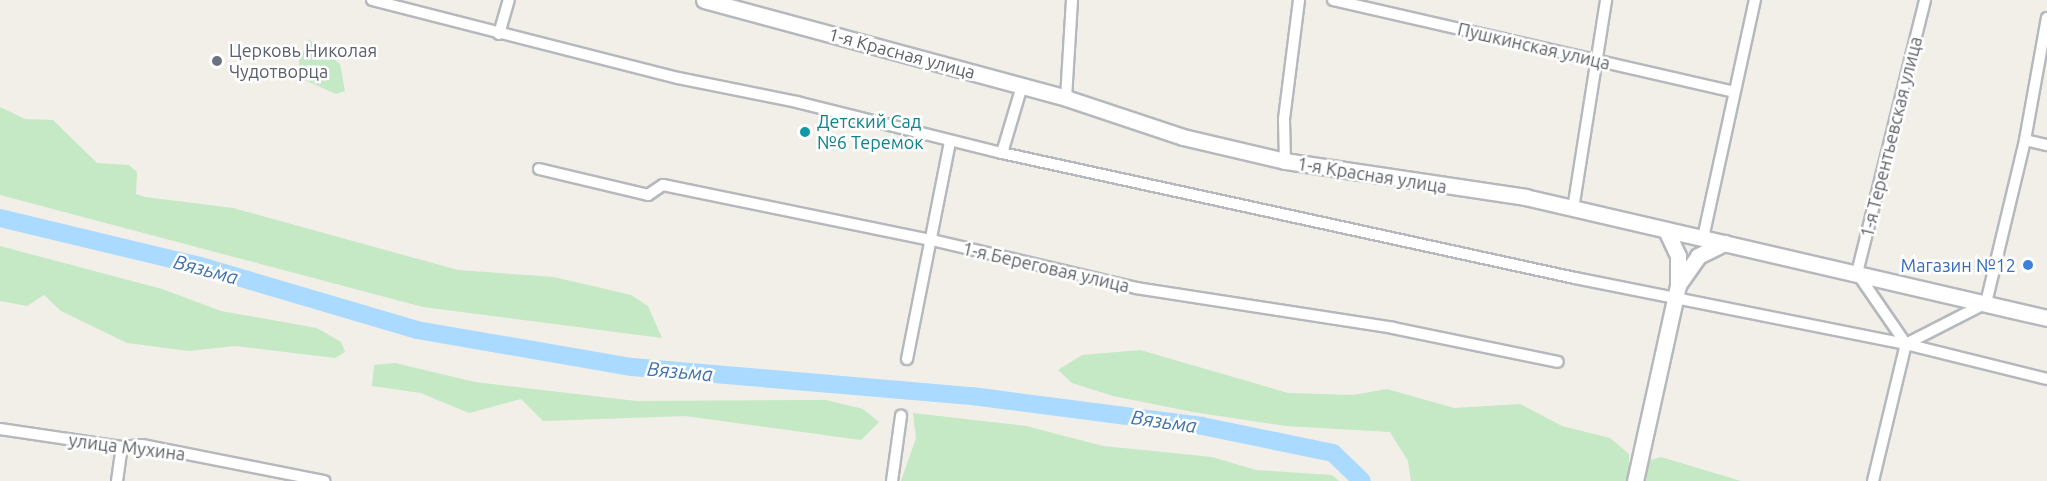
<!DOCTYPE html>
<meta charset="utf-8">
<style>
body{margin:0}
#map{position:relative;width:2047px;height:481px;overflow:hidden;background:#f1efe8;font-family:Ubuntu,sans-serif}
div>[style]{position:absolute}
.green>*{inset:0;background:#c5e8c5}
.river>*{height:18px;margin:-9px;padding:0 9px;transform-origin:9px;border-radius:9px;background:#aadaff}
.roads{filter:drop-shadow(2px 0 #b5b8bc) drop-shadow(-2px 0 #b5b8bc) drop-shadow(0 2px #b5b8bc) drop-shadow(0 -2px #b5b8bc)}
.minor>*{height:10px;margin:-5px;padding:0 5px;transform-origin:5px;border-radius:5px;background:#fff}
.secondary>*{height:15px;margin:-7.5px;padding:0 7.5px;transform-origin:7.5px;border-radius:7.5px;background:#fff}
.dots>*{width:16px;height:16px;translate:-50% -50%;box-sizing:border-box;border:3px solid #fff;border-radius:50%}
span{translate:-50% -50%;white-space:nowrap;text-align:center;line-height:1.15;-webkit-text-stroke:5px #fff;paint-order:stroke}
.street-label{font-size:18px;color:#5f6368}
.worship-label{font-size:18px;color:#5b616d}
.left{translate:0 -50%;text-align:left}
.culture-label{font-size:18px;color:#0d838f}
.shop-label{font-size:18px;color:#366cbe}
.right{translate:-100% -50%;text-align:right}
.water-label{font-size:20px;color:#4174aa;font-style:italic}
</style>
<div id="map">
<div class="green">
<div style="clip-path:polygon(309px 39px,340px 64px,345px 91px,336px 94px,300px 78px,299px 61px)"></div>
<div style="clip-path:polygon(0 107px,25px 119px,53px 120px,97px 163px,129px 165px,137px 172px,136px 194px,145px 197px,233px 208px,458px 270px,554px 277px,631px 295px,648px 306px,662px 338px,423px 307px,0 195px)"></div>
<div style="clip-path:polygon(0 246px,162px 289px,221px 311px,317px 328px,341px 342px,345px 352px,335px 358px,235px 346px,189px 351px,127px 343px,61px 311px,44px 295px,27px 306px,0 301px)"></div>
<div style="clip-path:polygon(1140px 350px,1288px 393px,1353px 395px,1387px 389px,1454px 408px,1520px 404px,1562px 426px,1610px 438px,1629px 454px,1629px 477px,1627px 481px,1411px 481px,1408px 461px,1390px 432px,1286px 426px,1193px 412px,1113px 396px,1072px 383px,1058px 370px,1082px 355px)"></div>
<div style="clip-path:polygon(395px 363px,475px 382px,636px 401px,826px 400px,863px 409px,879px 422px,861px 440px,685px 416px,543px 421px,521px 399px,469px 413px,421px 393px,372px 386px,374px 365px)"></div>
<div style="clip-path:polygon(913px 413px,1026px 426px,1103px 446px,1212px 457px,1256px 470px,1332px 475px,1339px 481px,901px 481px,916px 438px)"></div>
<div style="clip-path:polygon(1661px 457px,1741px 481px,1643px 481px,1643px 462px)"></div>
</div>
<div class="river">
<div style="left:0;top:218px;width:206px;rotate:13.5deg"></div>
<div style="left:200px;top:266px;width:226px;rotate:16.4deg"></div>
<div style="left:417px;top:330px;width:218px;rotate:9.8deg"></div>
<div style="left:632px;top:367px;width:341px;rotate:4.9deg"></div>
<div style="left:972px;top:396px;width:232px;rotate:7.4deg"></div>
<div style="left:1202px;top:426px;width:134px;rotate:11.6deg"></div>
<div style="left:1333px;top:453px;width:40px;rotate:44deg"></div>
</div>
<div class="roads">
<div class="minor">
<div style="left:372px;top:0;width:316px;rotate:14.3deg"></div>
<div style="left:678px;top:78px;width:121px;rotate:11.4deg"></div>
<div style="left:797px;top:102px;width:211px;rotate:14deg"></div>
<div style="left:1002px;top:153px;width:586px;rotate:12.31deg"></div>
<div style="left:1575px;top:278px;width:338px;rotate:11.3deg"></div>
<div style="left:1906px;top:344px;width:145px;rotate:13.9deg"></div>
<div style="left:1333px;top:0;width:411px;rotate:12.9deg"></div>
<div style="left:499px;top:34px;width:35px;rotate:-74deg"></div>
<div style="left:1066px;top:98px;width:98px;rotate:-86.5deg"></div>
<div style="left:2025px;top:140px;width:23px;rotate:13deg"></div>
<div style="left:1002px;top:153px;width:70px;rotate:-73.4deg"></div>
<div style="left:1285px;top:161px;width:42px;rotate:-91.4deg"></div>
<div style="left:1284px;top:119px;width:120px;rotate:-82.8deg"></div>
<div style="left:539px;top:169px;width:112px;rotate:13.4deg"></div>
<div style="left:648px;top:195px;width:18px;rotate:-34deg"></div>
<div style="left:663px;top:185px;width:275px;rotate:11.6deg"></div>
<div style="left:932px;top:240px;width:210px;rotate:13.2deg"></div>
<div style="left:1136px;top:288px;width:260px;rotate:8.8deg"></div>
<div style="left:1393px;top:328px;width:168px;rotate:11.6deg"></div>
<div style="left:1573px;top:209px;width:212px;rotate:-81deg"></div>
<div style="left:1703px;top:238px;width:244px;rotate:-77.7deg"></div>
<div style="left:1906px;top:344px;width:86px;rotate:-124.6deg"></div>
<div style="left:1857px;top:273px;width:281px;rotate:-76deg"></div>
<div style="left:907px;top:359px;width:221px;rotate:-78.8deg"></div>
<div style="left:0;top:429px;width:123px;rotate:8.4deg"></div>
<div style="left:122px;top:447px;width:20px;rotate:-6deg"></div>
<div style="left:142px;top:445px;width:186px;rotate:11.2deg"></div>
<div style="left:117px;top:481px;width:34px;rotate:-82deg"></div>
<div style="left:892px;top:481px;width:66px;rotate:-82.1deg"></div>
<div style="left:1873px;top:481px;width:141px;rotate:-76.5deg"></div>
<div style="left:1906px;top:344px;width:90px;rotate:-27.1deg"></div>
<div style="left:1986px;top:303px;width:168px;rotate:-76.5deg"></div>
<div style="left:2025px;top:140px;width:124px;rotate:-79.8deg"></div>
</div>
<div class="secondary">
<div style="left:704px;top:0;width:375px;rotate:15.1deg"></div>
<div style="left:1066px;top:98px;width:123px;rotate:18.4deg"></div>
<div style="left:1183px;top:137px;width:105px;rotate:13.2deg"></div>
<div style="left:1285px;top:161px;width:243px;rotate:8.5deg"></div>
<div style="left:1525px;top:197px;width:536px;rotate:13.05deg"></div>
<div style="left:1667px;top:232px;width:26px;rotate:65deg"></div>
<div style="left:1678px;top:256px;width:29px;rotate:90deg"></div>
<div style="left:1635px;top:481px;width:201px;rotate:-77.6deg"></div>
<div style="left:1678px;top:285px;width:35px;rotate:-55deg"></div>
<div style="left:1698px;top:256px;width:30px;rotate:-26deg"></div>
</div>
</div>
<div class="dots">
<div style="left:217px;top:61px;background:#6b7280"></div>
<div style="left:805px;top:132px;background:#0f9aa8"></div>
<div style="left:2028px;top:265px;background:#3f7fe0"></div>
</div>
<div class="street-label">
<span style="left:1534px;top:46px;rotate:13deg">Пушкинская улица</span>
<span style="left:902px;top:53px;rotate:15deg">1-я Красная улица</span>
<span style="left:1891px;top:137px;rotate:-76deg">1-я Терентьевская улица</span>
<span style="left:1372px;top:175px;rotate:9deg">1-я Красная улица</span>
<span style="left:1046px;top:267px;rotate:13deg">1-я Береговая улица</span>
<span style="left:127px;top:447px;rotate:7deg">улица Мухина</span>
</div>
<div class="worship-label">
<span class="left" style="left:229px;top:61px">Церковь Николая<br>Чудотворца</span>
</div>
<div class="culture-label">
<span class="left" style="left:817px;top:132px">Детский Сад<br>№6 Теремок</span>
</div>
<div class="shop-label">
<span class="right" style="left:2016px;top:265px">Магазин №12</span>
</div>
<div class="water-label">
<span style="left:206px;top:269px;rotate:15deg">Вязьма</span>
<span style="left:680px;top:371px;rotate:5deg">Вязьма</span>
<span style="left:1164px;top:421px;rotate:8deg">Вязьма</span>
</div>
</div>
